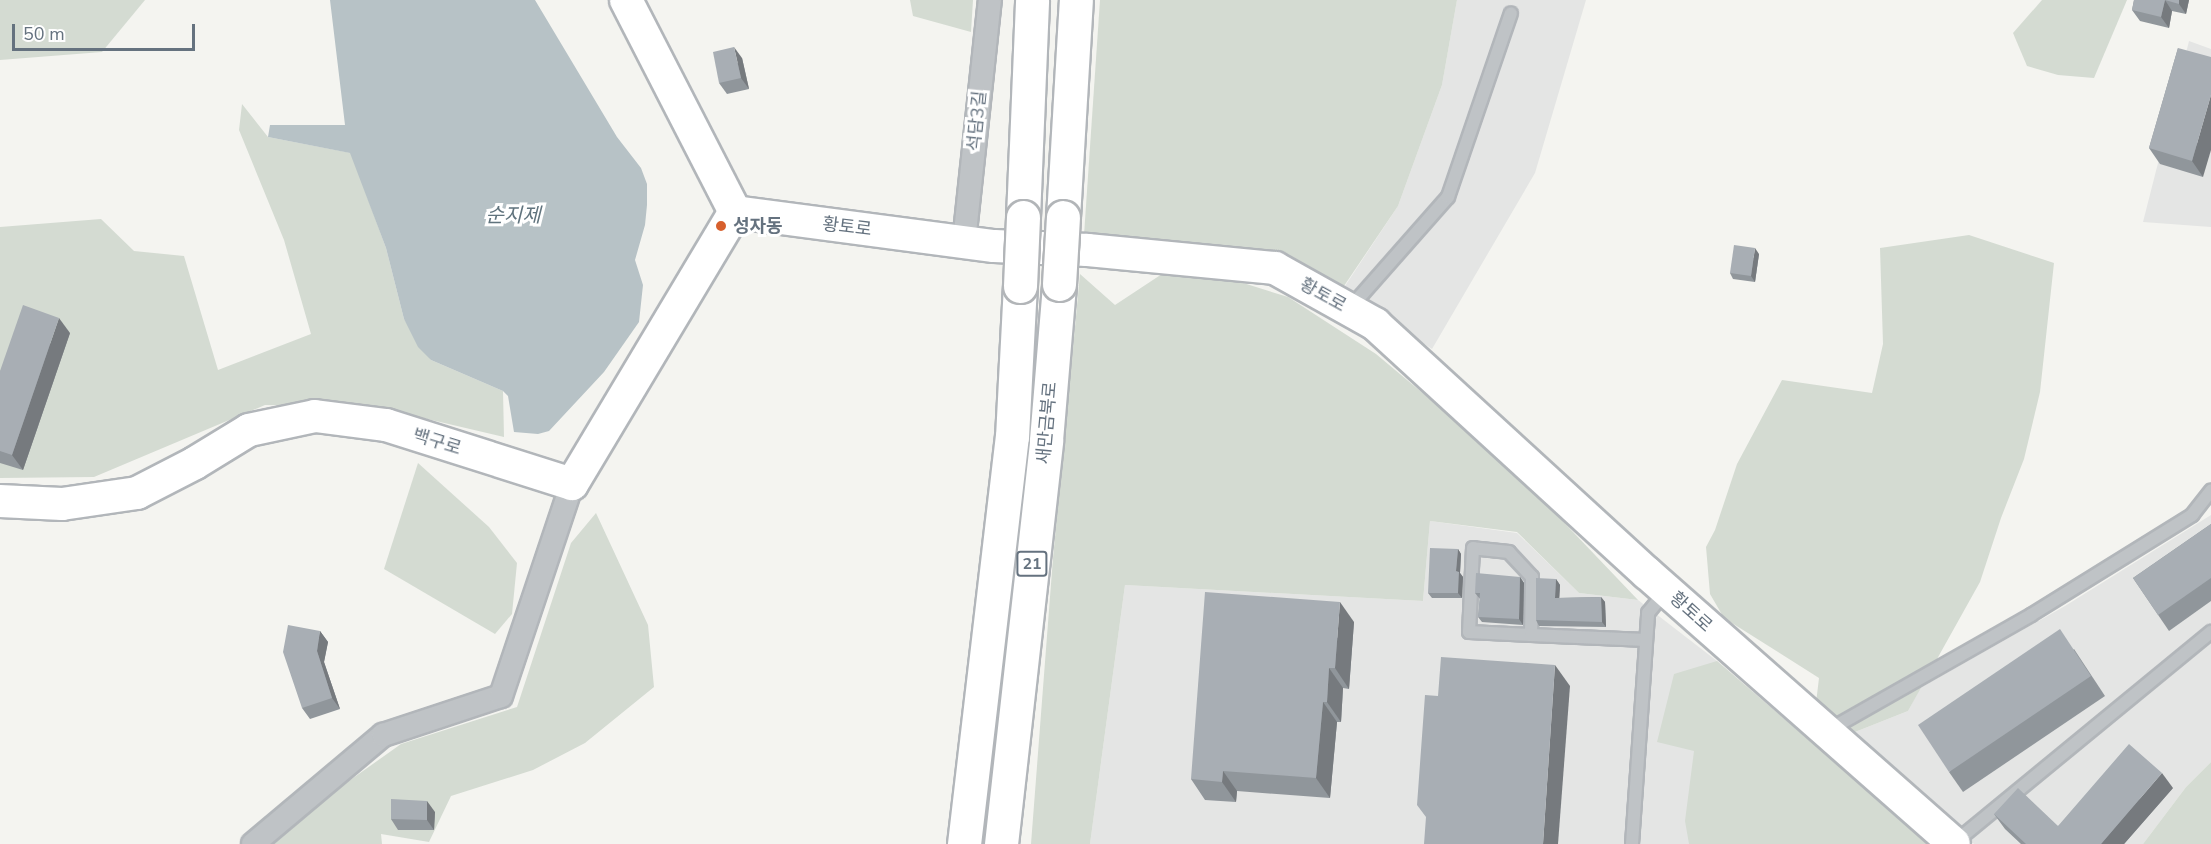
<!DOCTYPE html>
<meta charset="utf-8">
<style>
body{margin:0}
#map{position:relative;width:2211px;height:844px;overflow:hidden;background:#f4f4f0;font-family:"Nunito Sans","Noto Sans KR",sans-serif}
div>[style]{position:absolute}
.built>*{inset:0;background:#e4e5e4}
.green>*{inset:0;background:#d4dbd2}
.water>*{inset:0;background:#b7c2c6}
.roads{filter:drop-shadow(2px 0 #b2b6ba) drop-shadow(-2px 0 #b2b6ba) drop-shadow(0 2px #b2b6ba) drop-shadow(0 -2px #b2b6ba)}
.lane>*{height:12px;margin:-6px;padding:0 6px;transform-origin:6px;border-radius:6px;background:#bfc3c6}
.street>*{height:22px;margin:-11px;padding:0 11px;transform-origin:11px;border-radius:11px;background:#bfc3c6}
.secondary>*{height:32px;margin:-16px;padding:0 16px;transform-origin:16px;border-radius:16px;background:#fff}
.highway>*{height:33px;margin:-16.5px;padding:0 16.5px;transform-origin:16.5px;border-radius:16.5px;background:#fff}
.bridges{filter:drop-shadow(2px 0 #b2b5b8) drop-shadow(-2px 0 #b2b5b8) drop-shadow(0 2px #b2b5b8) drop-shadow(0 -2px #b2b5b8)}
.highway-bridge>*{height:33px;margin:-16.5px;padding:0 16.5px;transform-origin:16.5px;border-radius:16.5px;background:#fff}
.wall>*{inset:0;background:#90969b}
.shaded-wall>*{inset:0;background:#767a7e}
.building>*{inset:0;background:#a8aeb4}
.dots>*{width:16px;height:16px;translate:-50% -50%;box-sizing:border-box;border:3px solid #fff;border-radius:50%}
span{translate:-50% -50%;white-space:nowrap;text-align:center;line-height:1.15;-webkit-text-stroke:6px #fff;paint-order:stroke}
.shield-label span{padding:2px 4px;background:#fff;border:2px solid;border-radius:4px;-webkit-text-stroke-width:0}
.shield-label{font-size:16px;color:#65727f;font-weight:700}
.street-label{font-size:18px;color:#65727f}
.poi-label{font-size:18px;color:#65727f;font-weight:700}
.left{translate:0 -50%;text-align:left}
.water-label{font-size:20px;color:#60737d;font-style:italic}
.scale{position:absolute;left:12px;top:24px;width:183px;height:27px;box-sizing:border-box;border:3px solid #65727f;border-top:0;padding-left:8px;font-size:18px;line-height:21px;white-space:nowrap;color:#65727f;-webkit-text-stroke:4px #fff;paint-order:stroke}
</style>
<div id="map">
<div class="built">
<div style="clip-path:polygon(1457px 0,1586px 0,1535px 173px,1432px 349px,1343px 289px,1398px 206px,1442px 85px)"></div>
<div style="clip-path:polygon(2189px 41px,2211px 49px,2211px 227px,2143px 222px)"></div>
<div style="clip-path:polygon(2211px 515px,2211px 762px,2186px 787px,2143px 844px,1974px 844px,1855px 732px,1908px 711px,1920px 688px,2065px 606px)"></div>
<div style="clip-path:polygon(1430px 521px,1517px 533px,1579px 593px,1638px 600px,1717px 661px,1895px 814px,1887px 844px,1090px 844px,1125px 585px,1423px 601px)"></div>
</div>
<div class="green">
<div style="clip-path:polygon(0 0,145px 0,102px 52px,0 60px)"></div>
<div style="clip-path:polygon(910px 0,973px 0,971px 32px,913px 16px)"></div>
<div style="clip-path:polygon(1100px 0,1457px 0,1442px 85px,1398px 206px,1342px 289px,1084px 235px)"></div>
<div style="clip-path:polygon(2042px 0,2127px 0,2094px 78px,2058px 75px,2027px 66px,2013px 33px)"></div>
<div style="clip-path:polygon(242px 104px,268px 137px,351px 153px,386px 248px,404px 319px,431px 360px,503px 391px,504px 437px,372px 406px,265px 405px,94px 477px,0 478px,0 227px,101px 219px,134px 251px,184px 256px,218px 370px,311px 334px,284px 240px,239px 130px)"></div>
<div style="clip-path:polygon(1969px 235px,2054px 263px,2040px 392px,2024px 459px,2001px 518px,1980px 582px,1908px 711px,1855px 732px,1816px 703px,1819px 678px,1724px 618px,1710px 594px,1706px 547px,1715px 530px,1737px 464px,1782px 380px,1872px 393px,1883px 344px,1880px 248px)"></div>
<div style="clip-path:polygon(1080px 274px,1115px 305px,1162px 274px,1224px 277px,1288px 297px,1376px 354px,1511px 467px,1638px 600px,1579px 593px,1517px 532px,1430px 521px,1423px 601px,1125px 585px,1090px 844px,1031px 844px,1053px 558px)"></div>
<div style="clip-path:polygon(418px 463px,489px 527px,517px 563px,512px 614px,495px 634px,384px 569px)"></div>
<div style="clip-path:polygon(596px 513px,648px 625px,654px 687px,585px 743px,533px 770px,451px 796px,429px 842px,381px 834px,382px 844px,268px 844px,332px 793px,401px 744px,517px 707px,571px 543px)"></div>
<div style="clip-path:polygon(1717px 661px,1895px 814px,1929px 844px,1689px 844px,1685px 821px,1694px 751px,1657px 742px,1674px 674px)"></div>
<div style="clip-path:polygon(2211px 762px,2211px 844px,2143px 844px,2186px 787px)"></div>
</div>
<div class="water">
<div style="clip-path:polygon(330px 0,535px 0,617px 137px,641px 168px,647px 184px,647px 205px,645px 225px,635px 260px,643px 285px,639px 322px,604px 372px,549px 431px,538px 434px,514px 432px,508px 396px,503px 391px,431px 360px,418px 347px,404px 319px,386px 248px,350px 153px,268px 137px,270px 125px,345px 125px)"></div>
</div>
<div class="roads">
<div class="lane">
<div style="left:1350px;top:308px;width:148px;rotate:-48.6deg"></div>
<div style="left:1448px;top:197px;width:194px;rotate:-71.1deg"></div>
<div style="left:1531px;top:635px;width:58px;rotate:-89deg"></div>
<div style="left:1532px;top:577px;width:34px;rotate:-133deg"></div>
<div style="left:1509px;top:552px;width:36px;rotate:-174deg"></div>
<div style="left:1473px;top:548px;width:84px;rotate:92.7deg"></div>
<div style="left:1469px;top:632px;width:62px;rotate:2.8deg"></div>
<div style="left:1531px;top:635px;width:115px;rotate:2.5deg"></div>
<div style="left:1827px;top:731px;width:235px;rotate:-29.6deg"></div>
<div style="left:2031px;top:615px;width:190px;rotate:-31.8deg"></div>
<div style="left:2192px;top:515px;width:31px;rotate:-52deg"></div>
<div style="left:1954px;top:843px;width:333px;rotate:-39.4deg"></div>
<div style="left:1632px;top:844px;width:232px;rotate:-86deg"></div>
<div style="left:1648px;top:613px;width:28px;rotate:-51deg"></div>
</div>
<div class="street">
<div style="left:964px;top:242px;width:243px;rotate:-83.9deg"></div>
<div style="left:253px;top:844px;width:170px;rotate:-40deg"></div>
<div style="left:383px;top:735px;width:124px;rotate:-18.3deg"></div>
<div style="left:501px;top:696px;width:224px;rotate:-71.5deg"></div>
</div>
<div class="secondary">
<div style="left:626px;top:0;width:238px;rotate:62.8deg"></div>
<div style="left:735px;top:212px;width:261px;rotate:7.5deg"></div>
<div style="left:994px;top:246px;width:94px;rotate:2.4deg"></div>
<div style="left:1088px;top:250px;width:188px;rotate:5.5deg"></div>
<div style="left:1275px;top:268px;width:115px;rotate:29.2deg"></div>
<div style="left:1375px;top:324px;width:369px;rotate:42.5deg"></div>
<div style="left:1647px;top:573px;width:409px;rotate:41.4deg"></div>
<div style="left:0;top:501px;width:62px;rotate:2.8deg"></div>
<div style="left:62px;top:504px;width:76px;rotate:-8.3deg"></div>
<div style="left:137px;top:493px;width:65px;rotate:-27.3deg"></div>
<div style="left:195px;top:463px;width:63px;rotate:-31.4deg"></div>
<div style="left:249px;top:430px;width:67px;rotate:-12deg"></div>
<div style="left:315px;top:416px;width:72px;rotate:7.2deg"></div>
<div style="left:386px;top:425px;width:195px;rotate:17.6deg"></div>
<div style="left:572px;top:484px;width:317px;rotate:-59.1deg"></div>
</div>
<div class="highway">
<div style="left:1023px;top:217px;width:217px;rotate:-87.6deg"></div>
<div style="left:1063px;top:217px;width:217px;rotate:-86.6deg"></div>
<div style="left:964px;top:844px;width:410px;rotate:-83.3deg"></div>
<div style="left:1012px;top:437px;width:151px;rotate:-87deg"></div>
<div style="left:1001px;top:844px;width:406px;rotate:-83.6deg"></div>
<div style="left:1046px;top:440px;width:157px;rotate:-85.2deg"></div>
</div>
</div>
<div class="bridges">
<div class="highway-bridge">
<div style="left:1059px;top:284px;width:67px;rotate:-86.6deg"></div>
<div style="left:1020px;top:286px;width:69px;rotate:-87.5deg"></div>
</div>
</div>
<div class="wall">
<div style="clip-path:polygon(2134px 0,2189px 0,2186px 14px,2172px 11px,2169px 28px,2140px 21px,2132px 10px)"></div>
<div style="clip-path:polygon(2178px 48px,2203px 177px,2160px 164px,2149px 148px)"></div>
<div style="clip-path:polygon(742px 58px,749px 89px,727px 94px,719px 83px)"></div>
<div style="clip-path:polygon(1759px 254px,1755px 282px,1733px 279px,1730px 273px)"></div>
<div style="clip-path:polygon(70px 333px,23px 470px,0 463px,0 371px)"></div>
<div style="clip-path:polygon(2211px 524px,2211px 601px,2169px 631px,2133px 578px)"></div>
<div style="clip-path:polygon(1458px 549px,1461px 554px,1460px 573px,1463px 577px,1462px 598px,1432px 598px,1428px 593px)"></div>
<div style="clip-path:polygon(1520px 577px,1524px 583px,1523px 625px,1482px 622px,1478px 617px,1480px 599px,1475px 593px)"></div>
<div style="clip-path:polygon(1556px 579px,1560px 585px,1559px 598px,1601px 597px,1605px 602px,1606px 627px,1539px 626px,1536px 620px)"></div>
<div style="clip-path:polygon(1354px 622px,1349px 689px,1343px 688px,1341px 722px,1337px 722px,1330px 798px,1237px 791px,1236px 802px,1205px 800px,1191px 779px)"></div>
<div style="clip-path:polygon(320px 631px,328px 642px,324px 662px,340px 709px,310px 719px,302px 708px)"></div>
<div style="clip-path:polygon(2074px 649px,2105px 696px,1963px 792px,1949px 772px)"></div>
<div style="clip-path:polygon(2173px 788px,2124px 844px,2021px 844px,2005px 829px,1994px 814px,2058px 826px)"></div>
<div style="clip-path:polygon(435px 812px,434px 830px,398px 830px,391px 819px)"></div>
</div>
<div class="shaded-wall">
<div style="clip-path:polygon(2165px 0,2172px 11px,2169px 28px,2161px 17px)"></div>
<div style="clip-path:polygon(2179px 0,2189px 0,2186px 14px,2179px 4px)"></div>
<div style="clip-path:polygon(734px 47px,742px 58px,749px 89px,741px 78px)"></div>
<div style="clip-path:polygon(2211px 95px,2211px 150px,2203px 177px,2192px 161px)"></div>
<div style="clip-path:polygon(1755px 248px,1759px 254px,1755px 282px,1751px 276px)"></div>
<div style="clip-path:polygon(59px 318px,70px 333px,23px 470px,12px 455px)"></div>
<div style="clip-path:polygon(1458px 549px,1461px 554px,1460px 573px,1463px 577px,1462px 598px,1458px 593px,1456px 571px)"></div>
<div style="clip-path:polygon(1520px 577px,1524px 583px,1523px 625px,1519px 619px)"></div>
<div style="clip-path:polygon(1556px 579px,1560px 585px,1559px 604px,1555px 598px)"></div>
<div style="clip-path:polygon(1601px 597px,1605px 602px,1606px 627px,1602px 622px)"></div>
<div style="clip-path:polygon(1340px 602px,1354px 622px,1349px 689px,1335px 668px)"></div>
<div style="clip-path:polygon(320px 631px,328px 642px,324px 662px,340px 709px,332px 698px,317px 651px)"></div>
<div style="clip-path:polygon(1555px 665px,1570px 686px,1558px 844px,1543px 844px)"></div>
<div style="clip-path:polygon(1329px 668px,1343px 688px,1341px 722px,1327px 702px)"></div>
<div style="clip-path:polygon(1323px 702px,1337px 722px,1330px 798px,1316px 778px)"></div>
<div style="clip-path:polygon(1223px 771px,1237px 791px,1236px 802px,1222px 782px)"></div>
<div style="clip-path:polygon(2162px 773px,2173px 788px,2124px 844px,2101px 844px)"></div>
<div style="clip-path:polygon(427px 801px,435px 812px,434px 830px,427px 820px)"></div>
</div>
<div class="building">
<div style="clip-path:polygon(2134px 0,2179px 0,2179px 4px,2165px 0,2161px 17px,2132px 10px)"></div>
<div style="clip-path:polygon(734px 47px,741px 78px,719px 83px,713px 52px)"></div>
<div style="clip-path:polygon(2178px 48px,2211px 57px,2211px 95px,2192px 161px,2149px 148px)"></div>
<div style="clip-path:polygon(1734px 245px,1755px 248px,1751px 276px,1730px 273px)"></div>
<div style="clip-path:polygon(23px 305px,59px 318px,12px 455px,0 451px,0 371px)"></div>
<div style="clip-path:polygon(2211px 524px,2211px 578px,2158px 615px,2133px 578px)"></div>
<div style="clip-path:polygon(1430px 548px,1458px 549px,1456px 571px,1459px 572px,1458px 593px,1428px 593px)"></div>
<div style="clip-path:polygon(1476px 573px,1520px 577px,1519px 619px,1478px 617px,1480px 593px,1475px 593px)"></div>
<div style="clip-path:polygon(1536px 578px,1556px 579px,1555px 598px,1601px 597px,1602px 622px,1536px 620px)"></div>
<div style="clip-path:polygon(1205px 592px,1340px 602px,1335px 668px,1329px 668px,1327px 702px,1323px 702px,1316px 778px,1223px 771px,1222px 782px,1191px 779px)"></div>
<div style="clip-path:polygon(288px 625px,320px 631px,317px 651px,332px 698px,302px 708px,283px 652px)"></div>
<div style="clip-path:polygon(2060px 629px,2091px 676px,1949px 772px,1918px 725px)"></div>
<div style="clip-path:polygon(1441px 657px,1555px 665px,1543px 844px,1424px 844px,1426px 817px,1417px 805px,1425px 695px,1438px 696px)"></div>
<div style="clip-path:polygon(2129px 744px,2162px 773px,2101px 844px,2026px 844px,1994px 814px,2018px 788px,2058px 826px)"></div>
<div style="clip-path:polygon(391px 799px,427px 801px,427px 820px,391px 819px)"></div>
</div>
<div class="dots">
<div style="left:721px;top:226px;background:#d7602d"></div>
</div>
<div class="shield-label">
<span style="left:1032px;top:564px">21</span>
</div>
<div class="street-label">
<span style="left:977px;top:121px;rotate:-84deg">석담3길</span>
<span style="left:847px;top:227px;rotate:7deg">황토로</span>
<span style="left:1323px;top:295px;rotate:29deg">황토로</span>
<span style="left:1047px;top:423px;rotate:-85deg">새만금북로</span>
<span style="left:437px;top:442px;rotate:17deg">백구로</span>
<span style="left:1691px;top:612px;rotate:42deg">황토로</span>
</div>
<div class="poi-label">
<span class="left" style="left:733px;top:226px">성자동</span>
</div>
<div class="water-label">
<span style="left:513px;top:215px">순지제</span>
</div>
<div class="scale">50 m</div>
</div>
